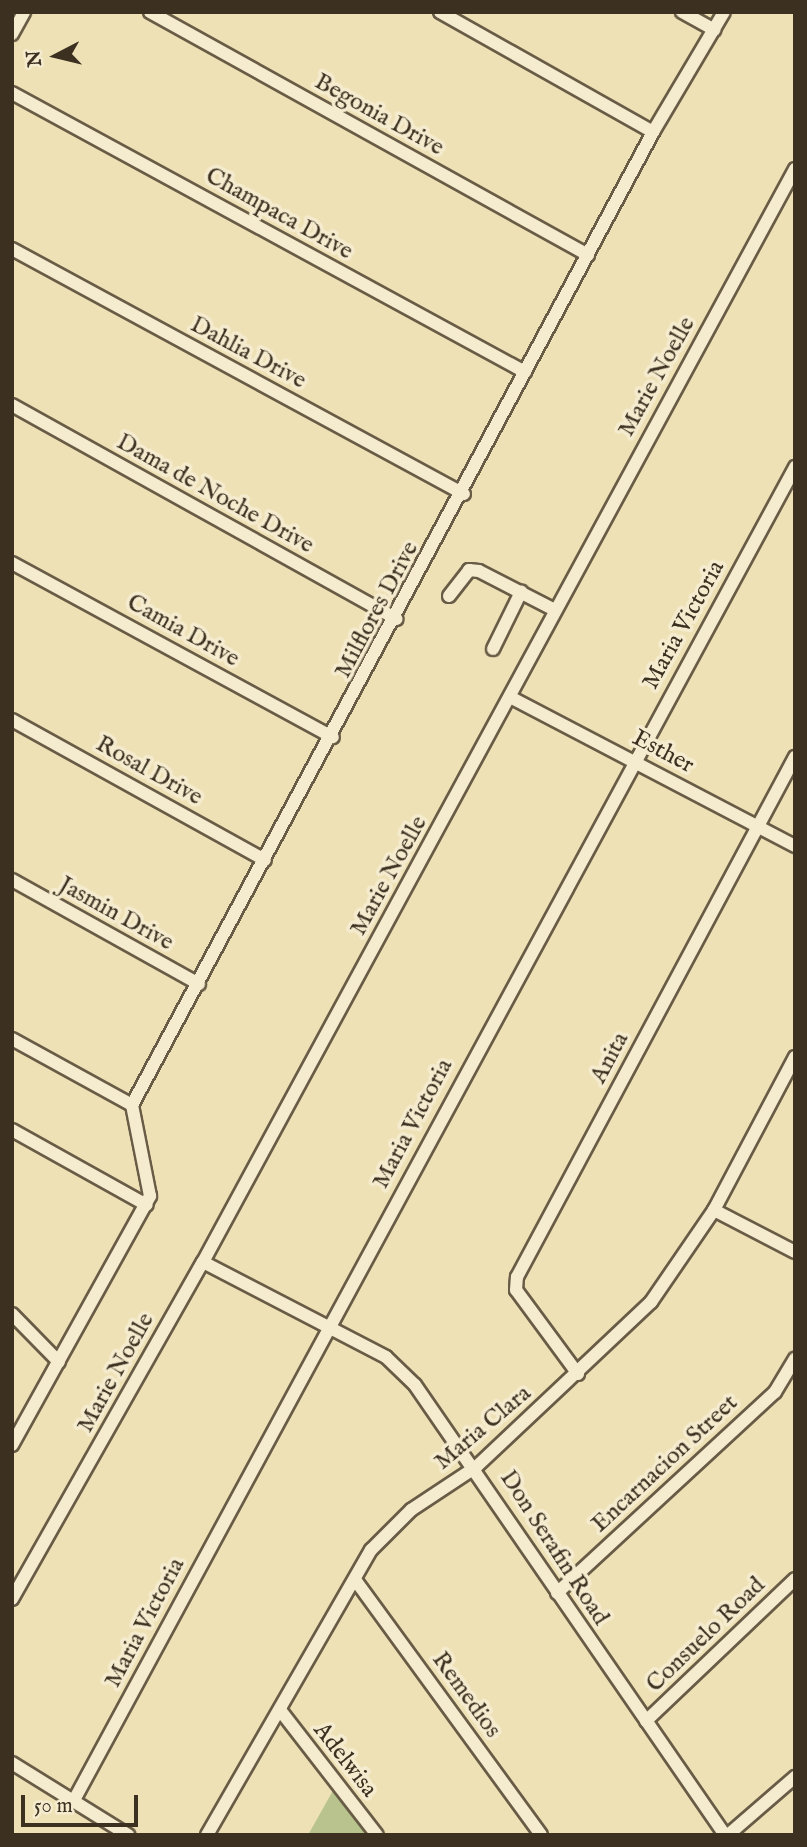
<!DOCTYPE html>
<style>
body{margin:0}
#map{position:relative;width:807px;height:1847px;overflow:hidden;background:#efe1b6;font-family:"IM FELL English",serif}
div>[style]{position:absolute}
.green>*{inset:0;background:#b9c38e}
.roads{filter:drop-shadow(2px 0 #695c46) drop-shadow(-2px 0 #695c46) drop-shadow(0 2px #695c46) drop-shadow(0 -2px #695c46)}
.minor>*{height:12px;margin:-6px;padding:0 6px;transform-origin:6px;border-radius:6px;background:#f5ecd0}
span{translate:-50% -50%;white-space:nowrap;text-align:center;line-height:1.15;-webkit-text-stroke:7px #f5ecd0;paint-order:stroke}
.street-label{font-size:24px;color:#3c3020}
.frame{position:absolute;inset:0;border:14px solid #3c3020;pointer-events:none}
.north{position:absolute;left:21px;top:21px;width:70px;height:70px;-webkit-text-stroke:5px #f5ecd0;paint-order:stroke;rotate:263deg;font-size:19px;font-weight:700;line-height:28px;text-align:center;color:#3c3020}
.north::after{content:'';display:block;margin:auto;width:24px;height:32px;background:#3c3020;clip-path:polygon(50% 0,100% 100%,50% 72%,0 100%)}
.scale{position:absolute;left:21px;top:1795px;width:117px;height:32px;box-sizing:border-box;border:4px solid #3c3020;border-top:0;padding-left:9px;font-size:21px;line-height:24px;white-space:nowrap;color:#3c3020;-webkit-text-stroke:5px #f5ecd0;paint-order:stroke}
</style>
<div id="map">
<div class="green">
<div style="clip-path:polygon(335px 1787px,372px 1835px,308px 1835px)"></div>
</div>
<div class="roads">
<div class="minor">
<div style="left:150px;top:12px;width:501px;rotate:29.02deg"></div>
<div style="left:440px;top:12px;width:244px;rotate:29.4deg"></div>
<div style="left:682px;top:12px;width:37px;rotate:29deg"></div>
<div style="left:12px;top:34px;width:25px;rotate:-61deg"></div>
<div style="left:12px;top:93px;width:584px;rotate:28.54deg"></div>
<div style="left:12px;top:249px;width:514px;rotate:28.46deg"></div>
<div style="left:12px;top:405px;width:440px;rotate:29.1deg"></div>
<div style="left:12px;top:563px;width:365px;rotate:28.5deg"></div>
<div style="left:449px;top:596px;width:33px;rotate:-52deg"></div>
<div style="left:469px;top:570px;width:10px;rotate:6deg"></div>
<div style="left:479px;top:571px;width:85px;rotate:27.2deg"></div>
<div style="left:493px;top:649px;width:64px;rotate:-63.8deg"></div>
<div style="left:510px;top:697px;width:322px;rotate:27.6deg"></div>
<div style="left:12px;top:720px;width:289px;rotate:29deg"></div>
<div style="left:12px;top:880px;width:214px;rotate:29.1deg"></div>
<div style="left:12px;top:1039px;width:137px;rotate:28.8deg"></div>
<div style="left:132px;top:1105px;width:1104px;rotate:-61.83deg"></div>
<div style="left:653px;top:132px;width:139px;rotate:-59.4deg"></div>
<div style="left:12px;top:1130px;width:154px;rotate:29.1deg"></div>
<div style="left:714px;top:1210px;width:91px;rotate:27.4deg"></div>
<div style="left:203px;top:1262px;width:206px;rotate:27.4deg"></div>
<div style="left:386px;top:1357px;width:40px;rotate:44deg"></div>
<div style="left:415px;top:1385px;width:546px;rotate:55.44deg"></div>
<div style="left:12px;top:1314px;width:67px;rotate:45.6deg"></div>
<div style="left:578px;top:1374px;width:104px;rotate:-126.4deg"></div>
<div style="left:516px;top:1290px;width:13px;rotate:-86deg"></div>
<div style="left:517px;top:1277px;width:590px;rotate:-61.87deg"></div>
<div style="left:12px;top:1445px;width:285px;rotate:-61deg"></div>
<div style="left:150px;top:1196px;width:93px;rotate:-101.2deg"></div>
<div style="left:356px;top:1581px;width:314px;rotate:53.9deg"></div>
<div style="left:557px;top:1593px;width:297px;rotate:-42.7deg"></div>
<div style="left:775px;top:1392px;width:39px;rotate:-59deg"></div>
<div style="left:12px;top:1599px;width:387px;rotate:-60.5deg"></div>
<div style="left:203px;top:1262px;width:1243px;rotate:-61.56deg"></div>
<div style="left:280px;top:1710px;width:158px;rotate:52.2deg"></div>
<div style="left:646px;top:1721px;width:206px;rotate:-43.6deg"></div>
<div style="left:12px;top:1763px;width:137px;rotate:31.8deg"></div>
<div style="left:73px;top:1802px;width:1518px;rotate:-61.59deg"></div>
<div style="left:207px;top:1835px;width:329px;rotate:-60.1deg"></div>
<div style="left:371px;top:1550px;width:57px;rotate:-45deg"></div>
<div style="left:411px;top:1510px;width:78px;rotate:-33.5deg"></div>
<div style="left:476px;top:1467px;width:241px;rotate:-43.3deg"></div>
<div style="left:651px;top:1302px;width:112px;rotate:-55.6deg"></div>
<div style="left:714px;top:1210px;width:173px;rotate:-62.1deg"></div>
<div style="left:728px;top:1835px;width:89px;rotate:-40.9deg"></div>
</div>
</div>
<div class="street-label">
<span style="left:379px;top:115px;rotate:29deg">Begonia Drive</span>
<span style="left:279px;top:214px;rotate:29deg">Champaca Drive</span>
<span style="left:248px;top:353px;rotate:28deg">Dahlia Drive</span>
<span style="left:657px;top:377px;rotate:-61deg">Marie Noelle</span>
<span style="left:215px;top:494px;rotate:29deg">Dama de Noche Drive</span>
<span style="left:377px;top:610px;rotate:-62deg">Milflores Drive</span>
<span style="left:684px;top:625px;rotate:-61deg">Maria Victoria</span>
<span style="left:183px;top:631px;rotate:29deg">Camia Drive</span>
<span style="left:663px;top:752px;rotate:28deg">Esther</span>
<span style="left:149px;top:771px;rotate:29deg">Rosal Drive</span>
<span style="left:389px;top:876px;rotate:-61deg">Marie Noelle</span>
<span style="left:116px;top:914px;rotate:29deg">Jasmin Drive</span>
<span style="left:610px;top:1058px;rotate:-62deg">Anita</span>
<span style="left:413px;top:1124px;rotate:-62deg">Maria Victoria</span>
<span style="left:116px;top:1373px;rotate:-61deg">Marie Noelle</span>
<span style="left:483px;top:1428px;rotate:-40deg">Maria Clara</span>
<span style="left:665px;top:1464px;rotate:-43deg">Encarnacion Street</span>
<span style="left:554px;top:1548px;rotate:57deg">Don Serafin Road</span>
<span style="left:145px;top:1623px;rotate:-62deg">Maria Victoria</span>
<span style="left:706px;top:1635px;rotate:-44deg">Consuelo Road</span>
<span style="left:466px;top:1695px;rotate:54deg">Remedios</span>
<span style="left:345px;top:1760px;rotate:52deg">Adelwisa</span>
</div>
<div class="frame"></div>
<div class="north">N</div>
<div class="scale">50 m</div>
</div>
